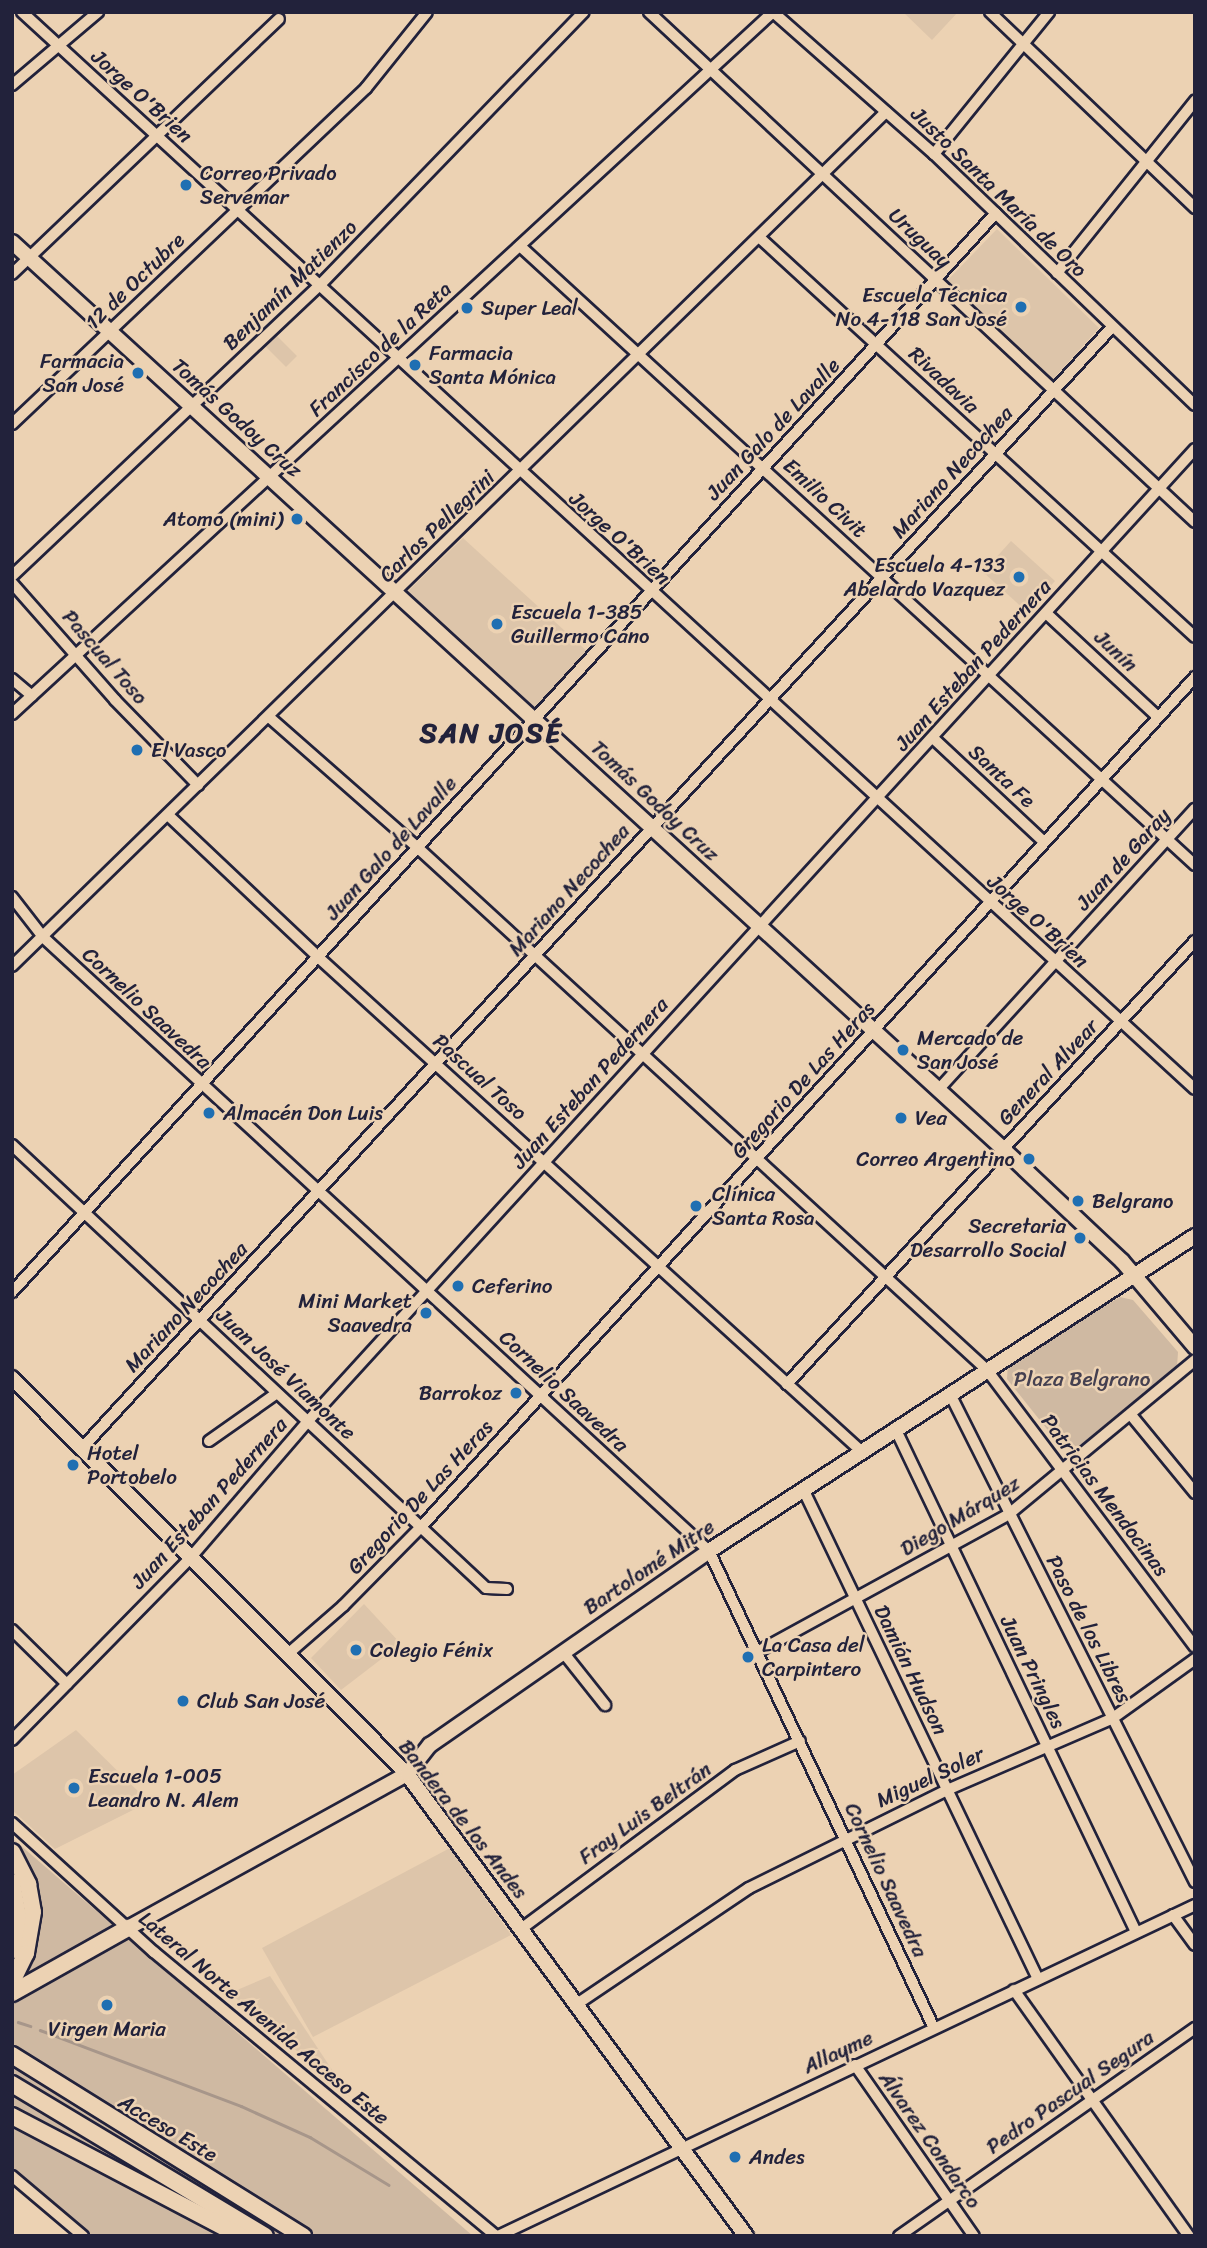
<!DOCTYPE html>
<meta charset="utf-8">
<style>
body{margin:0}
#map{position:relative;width:1207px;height:2248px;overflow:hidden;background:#ecd2b3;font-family:Sriracha,sans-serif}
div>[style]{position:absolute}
.built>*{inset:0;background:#ddc5aa}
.green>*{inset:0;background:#cfb9a2}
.stream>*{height:2.5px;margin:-1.25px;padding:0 1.25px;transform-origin:1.25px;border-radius:1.25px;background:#a7968a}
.roads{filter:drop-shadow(2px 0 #22223b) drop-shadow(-2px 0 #22223b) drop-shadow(0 2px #22223b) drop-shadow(0 -2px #22223b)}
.minor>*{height:10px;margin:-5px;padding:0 5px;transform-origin:5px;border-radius:5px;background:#ecd2b3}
.major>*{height:14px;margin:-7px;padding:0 7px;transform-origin:7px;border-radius:7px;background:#ecd2b3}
.highway>*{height:16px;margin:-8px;padding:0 8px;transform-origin:8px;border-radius:8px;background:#ecd2b3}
.dots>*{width:19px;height:19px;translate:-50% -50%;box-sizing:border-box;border:4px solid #ecd2b3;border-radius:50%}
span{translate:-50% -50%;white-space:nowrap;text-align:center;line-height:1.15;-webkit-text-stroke:5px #ecd2b3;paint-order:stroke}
.street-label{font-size:21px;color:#22223b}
.poi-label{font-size:21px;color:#22223b}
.left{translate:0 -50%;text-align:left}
.right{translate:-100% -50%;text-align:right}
.park-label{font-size:21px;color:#454050}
.district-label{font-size:28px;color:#22223b;font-weight:700;letter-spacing:2px}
.frame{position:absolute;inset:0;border:14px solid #22223b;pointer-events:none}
</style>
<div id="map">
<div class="built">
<div style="clip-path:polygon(903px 12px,958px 12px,932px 40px)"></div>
<div style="clip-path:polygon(997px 229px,1099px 328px,1048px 385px,943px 285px)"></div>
<div style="clip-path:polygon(276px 335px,297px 356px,286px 367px,265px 346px)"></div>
<div style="clip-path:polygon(463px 538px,589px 653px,534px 712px,404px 595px)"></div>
<div style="clip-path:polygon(1011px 541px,1055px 581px,1027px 612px,983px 572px)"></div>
<div style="clip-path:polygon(364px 1604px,401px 1644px,341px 1690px,311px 1658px)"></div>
<div style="clip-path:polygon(76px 1730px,149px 1802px,55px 1849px,12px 1810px,12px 1775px)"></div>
<div style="clip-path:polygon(450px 1848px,511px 1935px,313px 2037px,262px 1948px)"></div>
<div style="clip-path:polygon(270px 1976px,350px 2097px,230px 1993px)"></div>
</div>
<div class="green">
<div style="clip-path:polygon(1120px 1297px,1133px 1300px,1178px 1352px,1177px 1367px,1077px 1450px,1062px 1448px,1007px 1379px,1008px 1363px)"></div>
<div style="clip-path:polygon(12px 1838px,473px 2236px,91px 2236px,12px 2168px)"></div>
</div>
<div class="stream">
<div style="left:18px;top:2022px;width:13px;rotate:18deg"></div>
<div style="left:40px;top:2030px;width:215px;rotate:20.7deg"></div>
<div style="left:241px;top:2106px;width:76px;rotate:24.2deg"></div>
<div style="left:310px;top:2137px;width:92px;rotate:31.3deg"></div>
</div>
<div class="roads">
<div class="minor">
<div style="left:22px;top:12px;width:1592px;rotate:42.56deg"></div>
<div style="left:649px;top:12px;width:747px;rotate:43.05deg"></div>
<div style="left:990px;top:12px;width:284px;rotate:43.7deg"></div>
<div style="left:12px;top:85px;width:113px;rotate:-40.3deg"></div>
<div style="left:934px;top:154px;width:183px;rotate:-51deg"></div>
<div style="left:760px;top:238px;width:590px;rotate:42.53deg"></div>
<div style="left:520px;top:246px;width:916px;rotate:42.52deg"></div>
<div style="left:1057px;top:273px;width:221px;rotate:-51.3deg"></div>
<div style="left:12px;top:274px;width:369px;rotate:-43.7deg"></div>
<div style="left:12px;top:424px;width:488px;rotate:-43.5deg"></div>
<div style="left:366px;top:88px;width:97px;rotate:-51.2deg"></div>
<div style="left:12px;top:576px;width:422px;rotate:-43.4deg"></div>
<div style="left:319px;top:286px;width:381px;rotate:-46deg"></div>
<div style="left:12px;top:583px;width:156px;rotate:48.6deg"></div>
<div style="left:115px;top:700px;width:119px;rotate:45.7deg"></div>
<div style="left:1046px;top:613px;width:153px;rotate:42.9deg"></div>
<div style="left:12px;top:679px;width:26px;rotate:40deg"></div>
<div style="left:12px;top:714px;width:1035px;rotate:-42.69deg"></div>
<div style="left:773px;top:12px;width:215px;rotate:41.4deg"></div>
<div style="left:934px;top:154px;width:362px;rotate:43.9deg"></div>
<div style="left:269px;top:717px;width:198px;rotate:41.3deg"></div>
<div style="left:418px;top:848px;width:772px;rotate:42.53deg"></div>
<div style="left:987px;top:1370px;width:346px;rotate:53.1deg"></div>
<div style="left:933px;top:738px;width:152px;rotate:43.1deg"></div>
<div style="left:168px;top:815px;width:207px;rotate:43.4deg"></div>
<div style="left:318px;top:957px;width:734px;rotate:42.29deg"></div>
<div style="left:12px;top:897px;width:51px;rotate:52.2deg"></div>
<div style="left:43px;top:937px;width:906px;rotate:42.67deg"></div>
<div style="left:709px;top:1551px;width:527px;rotate:64.75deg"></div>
<div style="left:12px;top:966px;width:1222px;rotate:-44.34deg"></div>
<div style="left:938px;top:1090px;width:381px;rotate:-47.6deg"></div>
<div style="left:12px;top:1145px;width:649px;rotate:43.06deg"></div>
<div style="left:486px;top:1588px;width:21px;rotate:3deg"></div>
<div style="left:12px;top:1292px;width:1460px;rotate:-47.64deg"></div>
<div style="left:787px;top:1384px;width:602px;rotate:-47.36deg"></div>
<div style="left:950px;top:1394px;width:546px;rotate:63.34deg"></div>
<div style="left:1131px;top:1415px;width:101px;rotate:50.6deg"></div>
<div style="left:895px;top:1428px;width:559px;rotate:64.44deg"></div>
<div style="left:209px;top:1441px;width:83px;rotate:-35.2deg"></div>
<div style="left:83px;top:1447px;width:1521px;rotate:-47.42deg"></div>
<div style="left:804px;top:1491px;width:541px;rotate:64.38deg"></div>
<div style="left:12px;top:1630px;width:77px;rotate:44.5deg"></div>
<div style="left:759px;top:1651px;width:285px;rotate:-28.7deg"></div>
<div style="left:1009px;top:1514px;width:241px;rotate:-39.6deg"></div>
<div style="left:563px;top:1652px;width:68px;rotate:51.6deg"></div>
<div style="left:289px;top:1653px;width:72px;rotate:-41deg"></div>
<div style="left:343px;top:1606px;width:112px;rotate:-45.4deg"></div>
<div style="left:422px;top:1526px;width:1148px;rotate:-47.68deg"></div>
<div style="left:12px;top:1740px;width:257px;rotate:-45.6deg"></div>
<div style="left:192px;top:1556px;width:178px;rotate:-49.3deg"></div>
<div style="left:308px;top:1421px;width:1316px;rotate:-47.62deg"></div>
<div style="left:12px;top:1823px;width:192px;rotate:42.3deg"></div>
<div style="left:154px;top:1952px;width:445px;rotate:39.7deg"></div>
<div style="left:1173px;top:1915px;width:37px;rotate:54deg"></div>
<div style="left:521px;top:1929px;width:267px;rotate:-36.6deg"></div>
<div style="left:735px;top:1770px;width:71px;rotate:-24deg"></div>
<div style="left:1014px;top:1990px;width:302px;rotate:54.6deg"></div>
<div style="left:577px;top:2004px;width:207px;rotate:-34deg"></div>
<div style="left:749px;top:1888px;width:221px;rotate:-26.3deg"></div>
<div style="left:947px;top:1790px;width:181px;rotate:-23.4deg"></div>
<div style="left:1113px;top:1718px;width:101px;rotate:-35.7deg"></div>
<div style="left:855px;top:2065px;width:208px;rotate:55.2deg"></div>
<div style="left:12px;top:2176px;width:93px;rotate:40.2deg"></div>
<div style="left:498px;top:2236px;width:772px;rotate:-25.4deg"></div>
<div style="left:899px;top:2236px;width:362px;rotate:-35.1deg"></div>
</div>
<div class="major">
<div style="left:12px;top:242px;width:1342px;rotate:42.46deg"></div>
<div style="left:1002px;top:1148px;width:165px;rotate:43.3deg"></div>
<div style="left:1122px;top:1261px;width:113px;rotate:49.7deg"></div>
<div style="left:12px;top:1378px;width:559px;rotate:45.07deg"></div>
<div style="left:407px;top:1774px;width:573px;rotate:53.73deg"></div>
<div style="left:128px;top:1928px;width:319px;rotate:-28.9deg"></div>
<div style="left:407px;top:1774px;width:37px;rotate:-52deg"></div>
<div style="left:430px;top:1745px;width:340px;rotate:-34.8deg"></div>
<div style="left:709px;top:1551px;width:579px;rotate:-32.95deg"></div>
</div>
<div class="highway">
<div style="left:12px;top:1852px;width:36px;rotate:63deg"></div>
<div style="left:28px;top:1884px;width:28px;rotate:80deg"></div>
<div style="left:33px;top:1912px;width:42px;rotate:99.7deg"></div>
<div style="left:26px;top:1953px;width:32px;rotate:116deg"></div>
<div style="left:12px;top:1882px;width:34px;rotate:80deg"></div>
<div style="left:18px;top:1915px;width:36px;rotate:100deg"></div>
<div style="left:12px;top:1993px;width:133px;rotate:-29.3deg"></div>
<div style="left:12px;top:2055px;width:343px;rotate:31.9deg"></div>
<div style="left:12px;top:2084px;width:295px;rotate:31deg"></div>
<div style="left:12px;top:2116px;width:259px;rotate:27.7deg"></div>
</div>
</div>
<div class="dots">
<div style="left:186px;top:185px;background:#1f6fb2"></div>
<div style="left:1021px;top:307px;background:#1f6fb2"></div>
<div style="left:467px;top:308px;background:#1f6fb2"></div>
<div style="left:415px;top:365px;background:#1f6fb2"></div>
<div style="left:138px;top:373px;background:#1f6fb2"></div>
<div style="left:297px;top:519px;background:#1f6fb2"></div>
<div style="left:1019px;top:577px;background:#1f6fb2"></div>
<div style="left:497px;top:624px;background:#1f6fb2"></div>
<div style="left:137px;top:750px;background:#1f6fb2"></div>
<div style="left:903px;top:1050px;background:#1f6fb2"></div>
<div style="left:209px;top:1113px;background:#1f6fb2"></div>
<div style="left:901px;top:1118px;background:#1f6fb2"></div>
<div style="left:1029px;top:1159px;background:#1f6fb2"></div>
<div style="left:1078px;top:1201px;background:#1f6fb2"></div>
<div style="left:696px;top:1206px;background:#1f6fb2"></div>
<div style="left:1080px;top:1238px;background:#1f6fb2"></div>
<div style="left:458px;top:1286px;background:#1f6fb2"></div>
<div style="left:426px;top:1313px;background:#1f6fb2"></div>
<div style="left:516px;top:1393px;background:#1f6fb2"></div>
<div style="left:73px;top:1465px;background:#1f6fb2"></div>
<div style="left:356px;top:1650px;background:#1f6fb2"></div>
<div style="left:748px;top:1657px;background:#1f6fb2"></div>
<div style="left:183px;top:1701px;background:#1f6fb2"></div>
<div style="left:74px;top:1788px;background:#1f6fb2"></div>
<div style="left:107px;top:2005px;background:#1f6fb2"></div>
<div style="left:735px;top:2157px;background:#1f6fb2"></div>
</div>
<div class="street-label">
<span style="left:142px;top:96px;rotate:42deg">Jorge O'Brien</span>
<span style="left:999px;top:192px;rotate:44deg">Justo Santa María de Oro</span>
<span style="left:920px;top:238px;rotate:43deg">Uruguay</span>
<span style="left:135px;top:281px;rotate:-44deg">12 de Octubre</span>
<span style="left:290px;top:285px;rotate:-44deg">Benjamín Matienzo</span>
<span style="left:380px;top:349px;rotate:-43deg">Francisco de la Reta</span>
<span style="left:944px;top:380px;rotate:43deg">Rivadavia</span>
<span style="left:237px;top:418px;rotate:42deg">Tomás Godoy Cruz</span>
<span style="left:773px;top:429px;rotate:-47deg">Juan Galo de Lavalle</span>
<span style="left:952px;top:472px;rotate:-48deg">Mariano Necochea</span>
<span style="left:825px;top:498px;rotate:43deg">Emilio Civit</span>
<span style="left:437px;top:526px;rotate:-44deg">Carlos Pellegrini</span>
<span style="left:620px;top:538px;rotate:42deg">Jorge O'Brien</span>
<span style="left:1116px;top:651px;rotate:43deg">Junín</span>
<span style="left:105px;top:657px;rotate:49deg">Pascual Toso</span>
<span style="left:973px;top:665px;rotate:-48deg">Juan Esteban Pedernera</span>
<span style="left:1002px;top:776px;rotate:43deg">Santa Fe</span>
<span style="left:655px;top:801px;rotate:43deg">Tomás Godoy Cruz</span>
<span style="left:391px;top:848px;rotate:-48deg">Juan Galo de Lavalle</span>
<span style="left:1123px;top:859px;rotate:-48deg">Juan de Garay</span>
<span style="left:569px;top:890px;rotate:-48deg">Mariano Necochea</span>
<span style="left:1038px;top:921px;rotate:42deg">Jorge O'Brien</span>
<span style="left:147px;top:1008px;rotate:43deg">Cornelio Saavedra</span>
<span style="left:1048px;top:1072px;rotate:-47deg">General Alvear</span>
<span style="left:480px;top:1077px;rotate:42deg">Pascual Toso</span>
<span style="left:803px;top:1080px;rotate:-48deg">Gregorio De Las Heras</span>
<span style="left:590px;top:1083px;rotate:-48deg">Juan Esteban Pedernera</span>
<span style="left:186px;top:1307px;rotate:-47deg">Mariano Necochea</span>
<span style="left:286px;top:1374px;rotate:43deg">Juan José Viamonte</span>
<span style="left:564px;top:1391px;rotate:43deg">Cornelio Saavedra</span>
<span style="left:1105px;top:1495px;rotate:53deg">Patricias Mendocinas</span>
<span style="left:420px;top:1497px;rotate:-47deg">Gregorio De Las Heras</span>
<span style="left:209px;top:1503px;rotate:-48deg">Juan Esteban Pedernera</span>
<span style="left:960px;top:1516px;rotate:-31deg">Diego Márquez</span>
<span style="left:649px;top:1567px;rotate:-34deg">Bartolomé Mitre</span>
<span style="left:1089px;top:1629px;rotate:63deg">Paso de los Libres</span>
<span style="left:911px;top:1670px;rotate:64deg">Damián Hudson</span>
<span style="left:1033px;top:1672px;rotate:64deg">Juan Pringles</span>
<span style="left:930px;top:1777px;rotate:-25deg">Miguel Soler</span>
<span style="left:645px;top:1813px;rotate:-36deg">Fray Luis Beltrán</span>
<span style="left:463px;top:1819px;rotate:52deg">Bandera de los Andes</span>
<span style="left:886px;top:1880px;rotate:65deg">Cornelio Saavedra</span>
<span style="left:264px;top:2018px;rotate:40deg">Lateral Norte Avenida Acceso Este</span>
<span style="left:838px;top:2052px;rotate:-25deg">Allayme</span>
<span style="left:1070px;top:2092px;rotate:-35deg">Pedro Pascual Segura</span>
<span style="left:168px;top:2128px;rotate:31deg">Acceso Este</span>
<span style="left:930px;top:2140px;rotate:55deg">Álvarez Condarco</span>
</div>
<div class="poi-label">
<span class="left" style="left:200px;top:185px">Correo Privado<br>Servemar</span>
<span class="right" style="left:1007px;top:307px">Escuela Técnica<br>No 4-118 San José</span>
<span class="left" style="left:481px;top:308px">Super Leal</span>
<span class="left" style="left:429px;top:365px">Farmacia<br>Santa Mónica</span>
<span class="right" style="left:124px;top:373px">Farmacia<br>San José</span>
<span class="right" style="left:283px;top:519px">Atomo (mini)</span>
<span class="right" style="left:1005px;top:577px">Escuela 4-133<br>Abelardo Vazquez</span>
<span class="left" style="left:511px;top:624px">Escuela 1-385<br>Guillermo Cano</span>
<span class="left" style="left:151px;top:750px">El Vasco</span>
<span class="left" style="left:917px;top:1050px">Mercado de<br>San José</span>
<span class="left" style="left:223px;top:1113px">Almacén Don Luis</span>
<span class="left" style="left:915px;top:1118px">Vea</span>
<span class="right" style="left:1015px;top:1159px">Correo Argentino</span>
<span class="left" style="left:712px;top:1206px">Clínica<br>Santa Rosa</span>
<span class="left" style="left:1092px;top:1201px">Belgrano</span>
<span class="right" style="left:1066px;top:1238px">Secretaria<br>Desarrollo Social</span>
<span class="left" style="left:472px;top:1286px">Ceferino</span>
<span class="right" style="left:412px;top:1313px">Mini Market<br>Saavedra</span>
<span class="right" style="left:502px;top:1393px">Barrokoz</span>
<span class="left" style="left:87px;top:1465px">Hotel<br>Portobelo</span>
<span class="left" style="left:762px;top:1657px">La Casa del<br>Carpintero</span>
<span class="left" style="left:370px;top:1650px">Colegio Fénix</span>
<span class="left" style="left:197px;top:1701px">Club San José</span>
<span class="left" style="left:88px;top:1788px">Escuela 1-005<br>Leandro N. Alem</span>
<span style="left:107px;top:2029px">Virgen Maria</span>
<span class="left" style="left:749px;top:2157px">Andes</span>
</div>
<div class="park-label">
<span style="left:1082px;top:1379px">Plaza Belgrano</span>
</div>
<div class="district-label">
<span style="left:491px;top:733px">SAN JOSÉ</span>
</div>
<div class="frame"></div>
</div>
